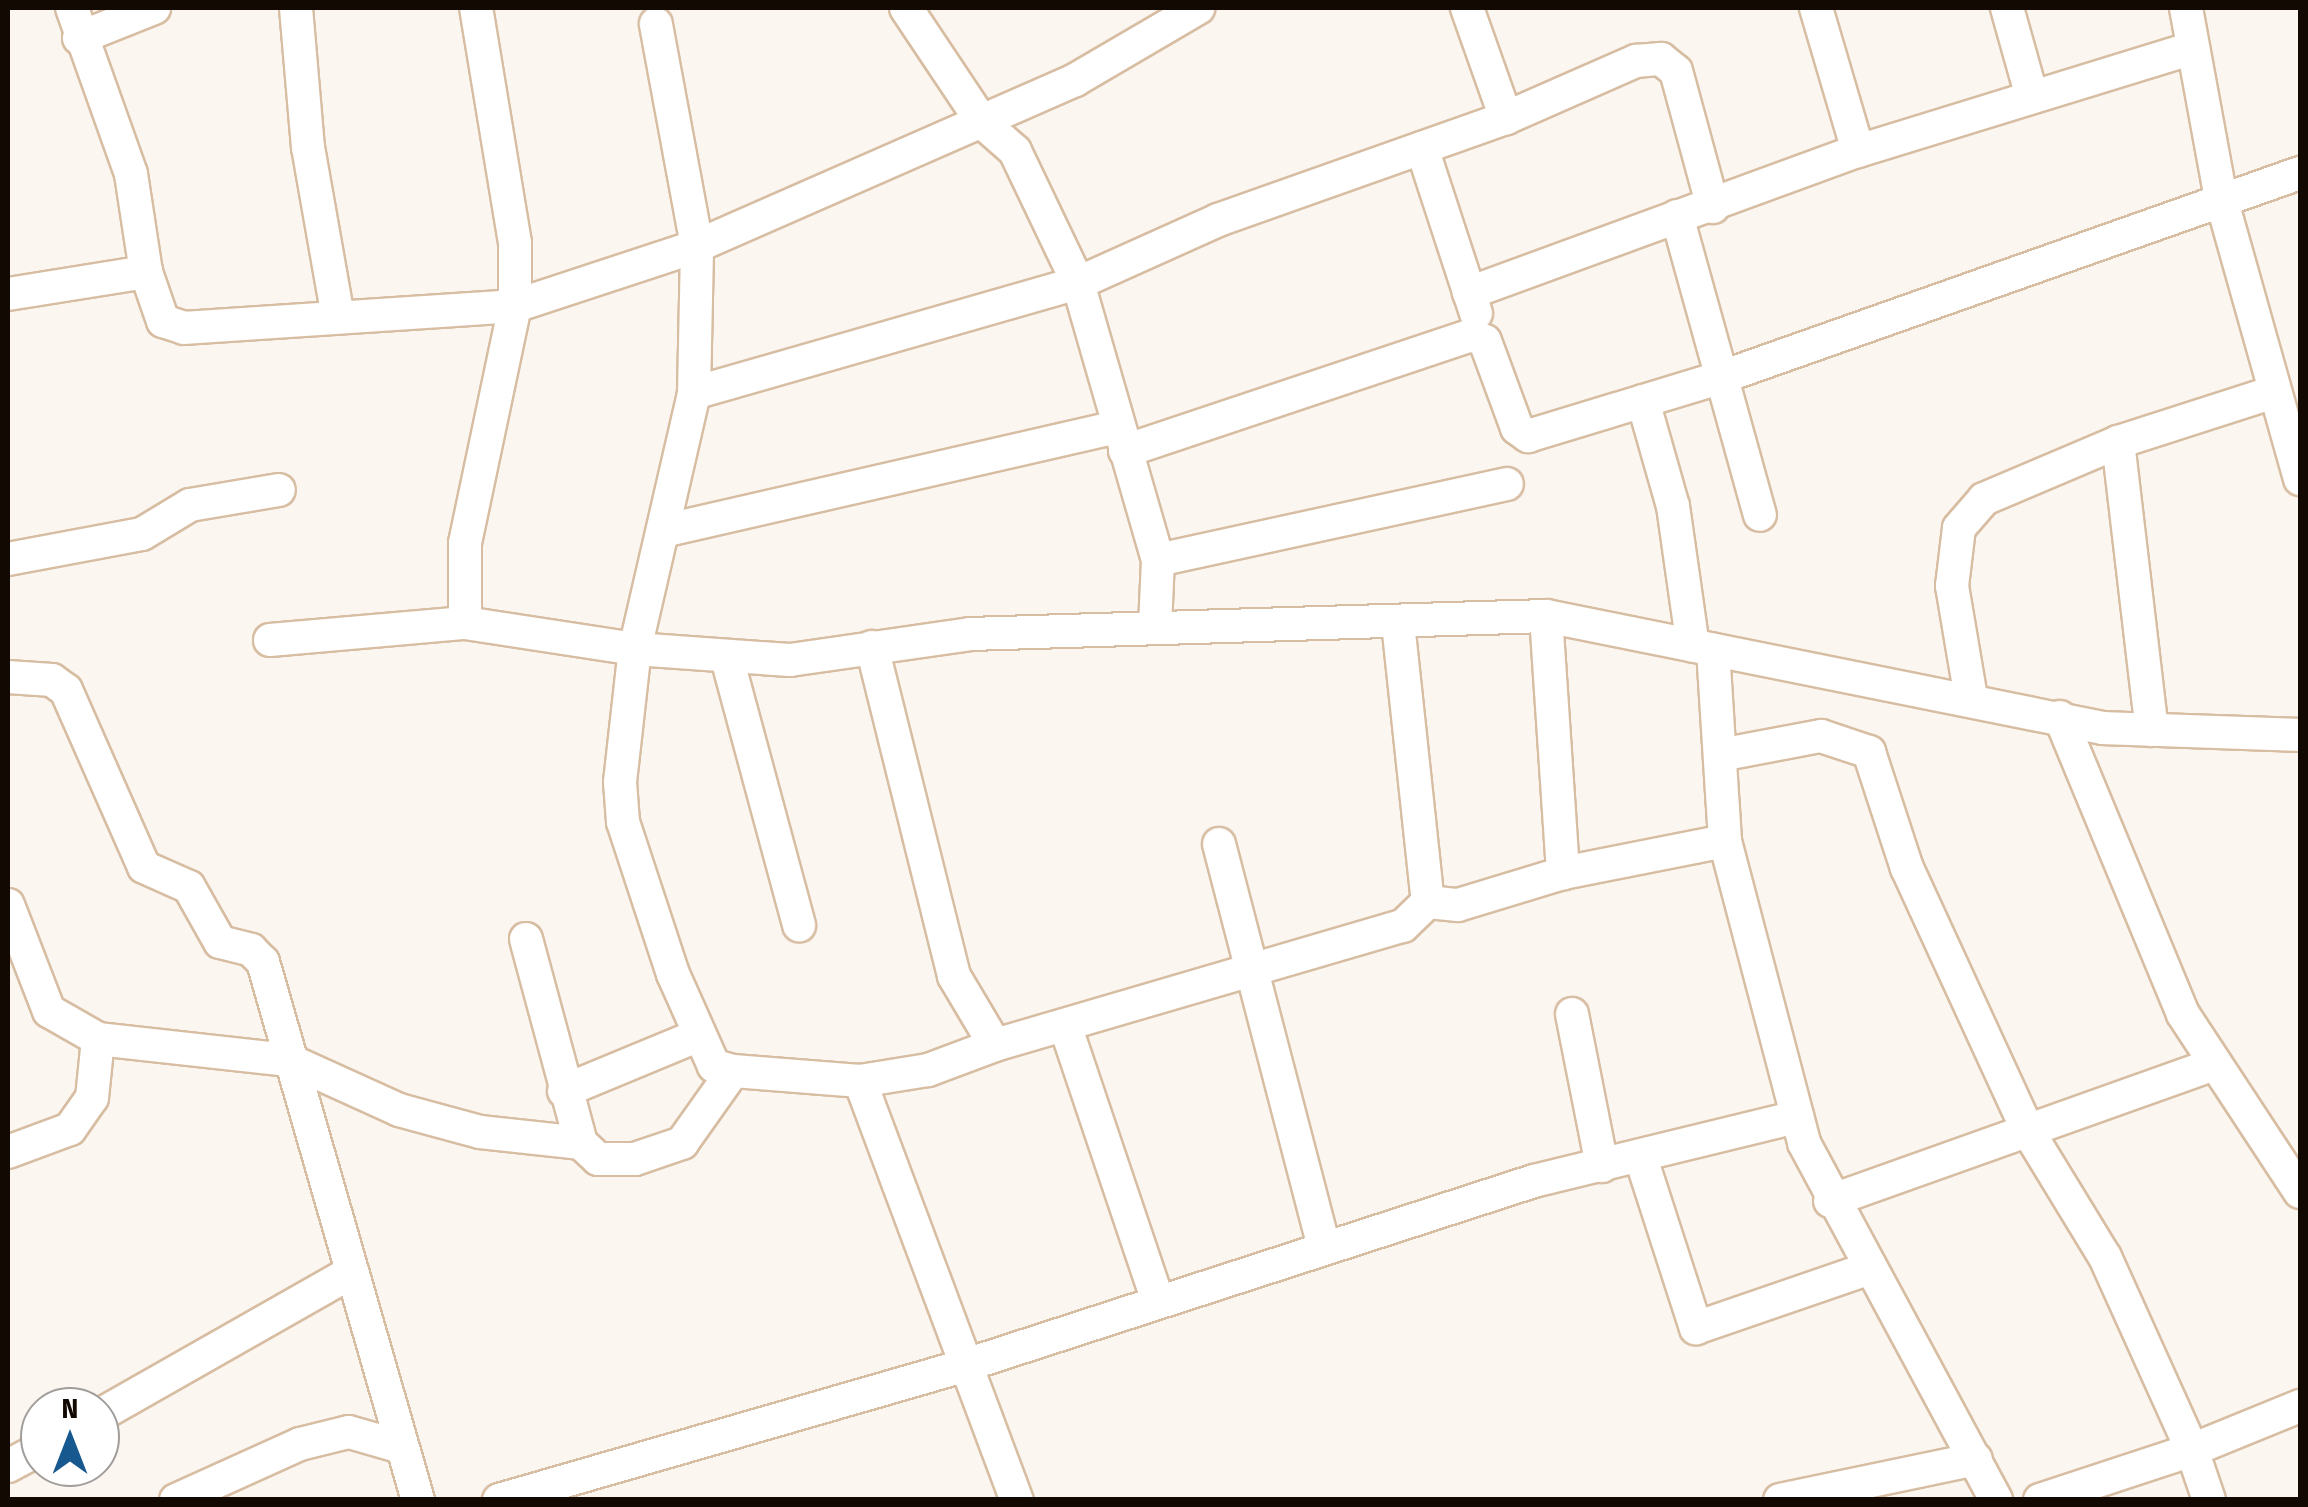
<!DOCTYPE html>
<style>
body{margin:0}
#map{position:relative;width:2308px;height:1507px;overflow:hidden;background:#fcf6f1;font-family:"Fira Sans Condensed",sans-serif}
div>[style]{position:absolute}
.roads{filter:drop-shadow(2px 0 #d7bda2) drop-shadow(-2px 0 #d7bda2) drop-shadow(0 2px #d7bda2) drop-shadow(0 -2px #d7bda2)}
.street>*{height:32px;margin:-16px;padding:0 16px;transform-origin:16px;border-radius:16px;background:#fff}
span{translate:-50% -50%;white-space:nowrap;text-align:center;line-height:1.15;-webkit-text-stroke:10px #fff;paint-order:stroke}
.frame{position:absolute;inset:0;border:10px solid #120902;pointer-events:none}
.north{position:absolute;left:20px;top:1387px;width:100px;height:100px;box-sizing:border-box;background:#fff;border:2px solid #a09d9a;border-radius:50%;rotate:0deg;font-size:28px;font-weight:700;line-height:40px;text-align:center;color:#120902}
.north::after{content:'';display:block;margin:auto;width:35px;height:45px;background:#17598e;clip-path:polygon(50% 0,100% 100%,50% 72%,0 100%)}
</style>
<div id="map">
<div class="roads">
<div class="street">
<div style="left:72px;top:8px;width:176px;rotate:70.4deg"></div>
<div style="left:131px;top:174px;width:99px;rotate:81.3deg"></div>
<div style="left:146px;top:272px;width:52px;rotate:70.9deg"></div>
<div style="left:163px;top:321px;width:22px;rotate:18deg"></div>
<div style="left:184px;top:328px;width:332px;rotate:-3.8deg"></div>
<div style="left:515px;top:306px;width:192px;rotate:-18.2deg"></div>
<div style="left:697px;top:246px;width:226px;rotate:-100.5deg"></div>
<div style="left:296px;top:8px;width:140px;rotate:85.1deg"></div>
<div style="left:308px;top:147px;width:173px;rotate:80deg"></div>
<div style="left:906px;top:8px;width:137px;rotate:56.3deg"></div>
<div style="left:982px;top:122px;width:44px;rotate:41.3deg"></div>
<div style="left:1015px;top:151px;width:146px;rotate:64.5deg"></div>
<div style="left:1078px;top:283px;width:288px;rotate:73.9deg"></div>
<div style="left:1158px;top:560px;width:66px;rotate:92.6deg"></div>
<div style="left:1467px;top:8px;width:117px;rotate:70.5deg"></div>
<div style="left:1816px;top:8px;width:149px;rotate:73.6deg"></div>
<div style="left:2007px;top:8px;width:92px;rotate:74.3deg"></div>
<div style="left:2186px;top:8px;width:193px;rotate:79.6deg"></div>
<div style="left:2221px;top:198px;width:292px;rotate:74.3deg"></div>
<div style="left:79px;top:38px;width:81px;rotate:-21.8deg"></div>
<div style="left:1422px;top:148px;width:174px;rotate:71.9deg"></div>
<div style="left:1677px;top:216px;width:310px;rotate:74.5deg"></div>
<div style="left:1469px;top:293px;width:414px;rotate:-20.1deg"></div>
<div style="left:1858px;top:151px;width:350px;rotate:-17.1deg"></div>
<div style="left:8px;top:294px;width:140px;rotate:-9.1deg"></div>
<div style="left:694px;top:393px;width:399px;rotate:-16deg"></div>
<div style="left:1078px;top:283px;width:154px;rotate:-24.2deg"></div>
<div style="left:1218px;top:220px;width:306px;rotate:-19.5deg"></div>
<div style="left:1506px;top:118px;width:142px;rotate:-23.7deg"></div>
<div style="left:1636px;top:61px;width:25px;rotate:-5deg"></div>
<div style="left:1661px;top:59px;width:19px;rotate:39deg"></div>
<div style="left:1676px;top:71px;width:141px;rotate:74.8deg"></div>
<div style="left:1643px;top:401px;width:109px;rotate:74.1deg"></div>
<div style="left:1673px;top:506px;width:141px;rotate:81.9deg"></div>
<div style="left:2118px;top:442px;width:290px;rotate:83.3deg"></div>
<div style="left:1125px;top:451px;width:366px;rotate:-18.5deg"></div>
<div style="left:1472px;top:335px;width:14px;rotate:25deg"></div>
<div style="left:1485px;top:341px;width:93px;rotate:69.8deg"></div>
<div style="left:1517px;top:428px;width:14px;rotate:36deg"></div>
<div style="left:1528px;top:436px;width:206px;rotate:-16.9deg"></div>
<div style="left:1725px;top:376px;width:610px;rotate:-19.45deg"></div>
<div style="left:667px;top:530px;width:463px;rotate:-12.9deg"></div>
<div style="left:8px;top:559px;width:136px;rotate:-10.6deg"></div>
<div style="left:142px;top:534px;width:56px;rotate:-31.1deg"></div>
<div style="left:190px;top:505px;width:90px;rotate:-9.6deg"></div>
<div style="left:1158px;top:560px;width:357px;rotate:-12.3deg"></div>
<div style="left:1546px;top:616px;width:258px;rotate:86.2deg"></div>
<div style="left:465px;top:623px;width:80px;rotate:-90deg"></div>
<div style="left:465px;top:543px;width:242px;rotate:-78.1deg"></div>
<div style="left:515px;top:306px;width:63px;rotate:-90deg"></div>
<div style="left:515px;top:243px;width:238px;rotate:-99.4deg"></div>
<div style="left:1398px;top:623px;width:281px;rotate:83.9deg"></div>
<div style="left:1428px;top:902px;width:30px;rotate:6deg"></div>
<div style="left:1458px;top:905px;width:110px;rotate:-16.9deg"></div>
<div style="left:1563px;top:873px;width:165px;rotate:-11.2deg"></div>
<div style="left:270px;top:640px;width:196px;rotate:-5deg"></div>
<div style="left:465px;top:623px;width:172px;rotate:8.7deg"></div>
<div style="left:635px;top:649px;width:155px;rotate:4.1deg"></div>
<div style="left:790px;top:660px;width:182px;rotate:-8.2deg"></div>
<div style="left:970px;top:634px;width:576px;rotate:-1.79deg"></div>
<div style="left:1546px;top:616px;width:568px;rotate:11.37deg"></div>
<div style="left:2103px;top:728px;width:197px;rotate:2deg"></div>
<div style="left:872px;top:647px;width:339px;rotate:76deg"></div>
<div style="left:954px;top:976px;width:80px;rotate:59.3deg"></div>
<div style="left:995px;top:1045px;width:425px;rotate:-16.3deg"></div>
<div style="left:1403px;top:926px;width:35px;rotate:-44deg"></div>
<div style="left:1713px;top:650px;width:191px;rotate:86.4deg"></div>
<div style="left:1725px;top:841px;width:312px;rotate:75.3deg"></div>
<div style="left:1804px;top:1143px;width:405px;rotate:61.7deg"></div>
<div style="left:727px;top:658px;width:277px;rotate:74.9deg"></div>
<div style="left:8px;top:677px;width:44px;rotate:3.9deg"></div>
<div style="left:52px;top:680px;width:17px;rotate:36deg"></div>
<div style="left:66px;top:690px;width:193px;rotate:66.2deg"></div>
<div style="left:144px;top:867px;width:49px;rotate:24deg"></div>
<div style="left:189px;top:887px;width:63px;rotate:60.6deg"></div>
<div style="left:220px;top:942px;width:32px;rotate:14deg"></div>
<div style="left:251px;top:950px;width:17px;rotate:45deg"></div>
<div style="left:263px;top:962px;width:560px;rotate:73.93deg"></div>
<div style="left:1971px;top:698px;width:114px;rotate:-99.6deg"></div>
<div style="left:1952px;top:586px;width:58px;rotate:-83.1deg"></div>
<div style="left:1959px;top:528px;width:38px;rotate:-49deg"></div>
<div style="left:1984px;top:499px;width:146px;rotate:-23deg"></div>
<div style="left:2118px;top:442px;width:164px;rotate:-17.8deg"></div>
<div style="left:2060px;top:717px;width:321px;rotate:67.5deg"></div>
<div style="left:2183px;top:1014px;width:213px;rotate:56.7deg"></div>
<div style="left:1720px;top:755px;width:103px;rotate:-10.7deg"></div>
<div style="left:1821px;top:736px;width:51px;rotate:18.4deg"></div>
<div style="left:1869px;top:752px;width:122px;rotate:71.9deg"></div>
<div style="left:1907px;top:868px;width:289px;rotate:65.3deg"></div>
<div style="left:2028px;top:1131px;width:148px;rotate:58.6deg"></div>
<div style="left:2105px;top:1257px;width:212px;rotate:65.7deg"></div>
<div style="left:2192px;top:1450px;width:117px;rotate:-22.2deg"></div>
<div style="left:1219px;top:844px;width:413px;rotate:75.4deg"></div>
<div style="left:8px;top:905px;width:114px;rotate:68.9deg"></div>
<div style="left:49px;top:1011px;width:56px;rotate:29.7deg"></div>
<div style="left:98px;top:1039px;width:192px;rotate:6.3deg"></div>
<div style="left:289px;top:1060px;width:121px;rotate:24.4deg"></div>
<div style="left:399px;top:1110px;width:84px;rotate:15.2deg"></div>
<div style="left:480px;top:1132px;width:102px;rotate:6.2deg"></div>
<div style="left:526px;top:939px;width:211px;rotate:74.9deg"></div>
<div style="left:581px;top:1143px;width:23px;rotate:43deg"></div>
<div style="left:598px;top:1159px;width:37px"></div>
<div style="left:635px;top:1159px;width:50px;rotate:-18.8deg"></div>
<div style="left:682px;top:1143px;width:88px;rotate:-54.7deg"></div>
<div style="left:1572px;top:1014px;width:155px;rotate:78.8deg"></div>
<div style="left:1065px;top:1025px;width:288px;rotate:71.4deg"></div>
<div style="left:995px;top:1045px;width:72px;rotate:159.5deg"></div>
<div style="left:928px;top:1070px;width:69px;rotate:170.8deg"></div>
<div style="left:860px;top:1081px;width:127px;rotate:-175.5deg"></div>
<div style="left:733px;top:1071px;width:20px;rotate:-165deg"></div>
<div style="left:714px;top:1066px;width:101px;rotate:-114deg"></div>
<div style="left:673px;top:974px;width:160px;rotate:-108.2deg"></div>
<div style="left:623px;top:822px;width:40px;rotate:-94.3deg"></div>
<div style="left:620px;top:782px;width:134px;rotate:-83.6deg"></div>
<div style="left:635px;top:649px;width:263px;rotate:-77deg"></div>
<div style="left:694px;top:393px;width:147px;rotate:-88.8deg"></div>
<div style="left:697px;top:246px;width:413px;rotate:-23.7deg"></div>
<div style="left:1075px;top:80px;width:143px;rotate:-30.3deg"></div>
<div style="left:860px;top:1081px;width:447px;rotate:69.5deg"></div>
<div style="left:564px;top:1091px;width:144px;rotate:-22.5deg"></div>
<div style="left:8px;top:1152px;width:66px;rotate:-20.4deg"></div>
<div style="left:70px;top:1129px;width:38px;rotate:-55deg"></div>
<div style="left:92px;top:1098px;width:59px;rotate:-84.2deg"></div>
<div style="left:1641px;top:1158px;width:179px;rotate:72.1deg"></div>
<div style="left:1696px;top:1328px;width:184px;rotate:-19deg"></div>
<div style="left:1830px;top:1201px;width:409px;rotate:-19.6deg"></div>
<div style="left:100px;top:1415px;width:290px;rotate:-29.6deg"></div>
<div style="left:8px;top:1466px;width:36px;rotate:-28deg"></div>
<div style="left:176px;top:1500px;width:136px;rotate:-24.3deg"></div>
<div style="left:300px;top:1444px;width:50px;rotate:-13.8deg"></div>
<div style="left:349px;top:1432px;width:54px;rotate:16.1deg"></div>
<div style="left:499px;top:1500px;width:489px;rotate:-16.1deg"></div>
<div style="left:969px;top:1364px;width:594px;rotate:-17.95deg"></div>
<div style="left:1534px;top:1181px;width:271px;rotate:-13.7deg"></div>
<div style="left:1780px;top:1500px;width:200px;rotate:-11.8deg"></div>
<div style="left:2040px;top:1500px;width:160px;rotate:-18.2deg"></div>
<div style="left:2192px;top:1450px;width:53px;rotate:71.2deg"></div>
</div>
</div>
<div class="frame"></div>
<div class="north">N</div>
</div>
